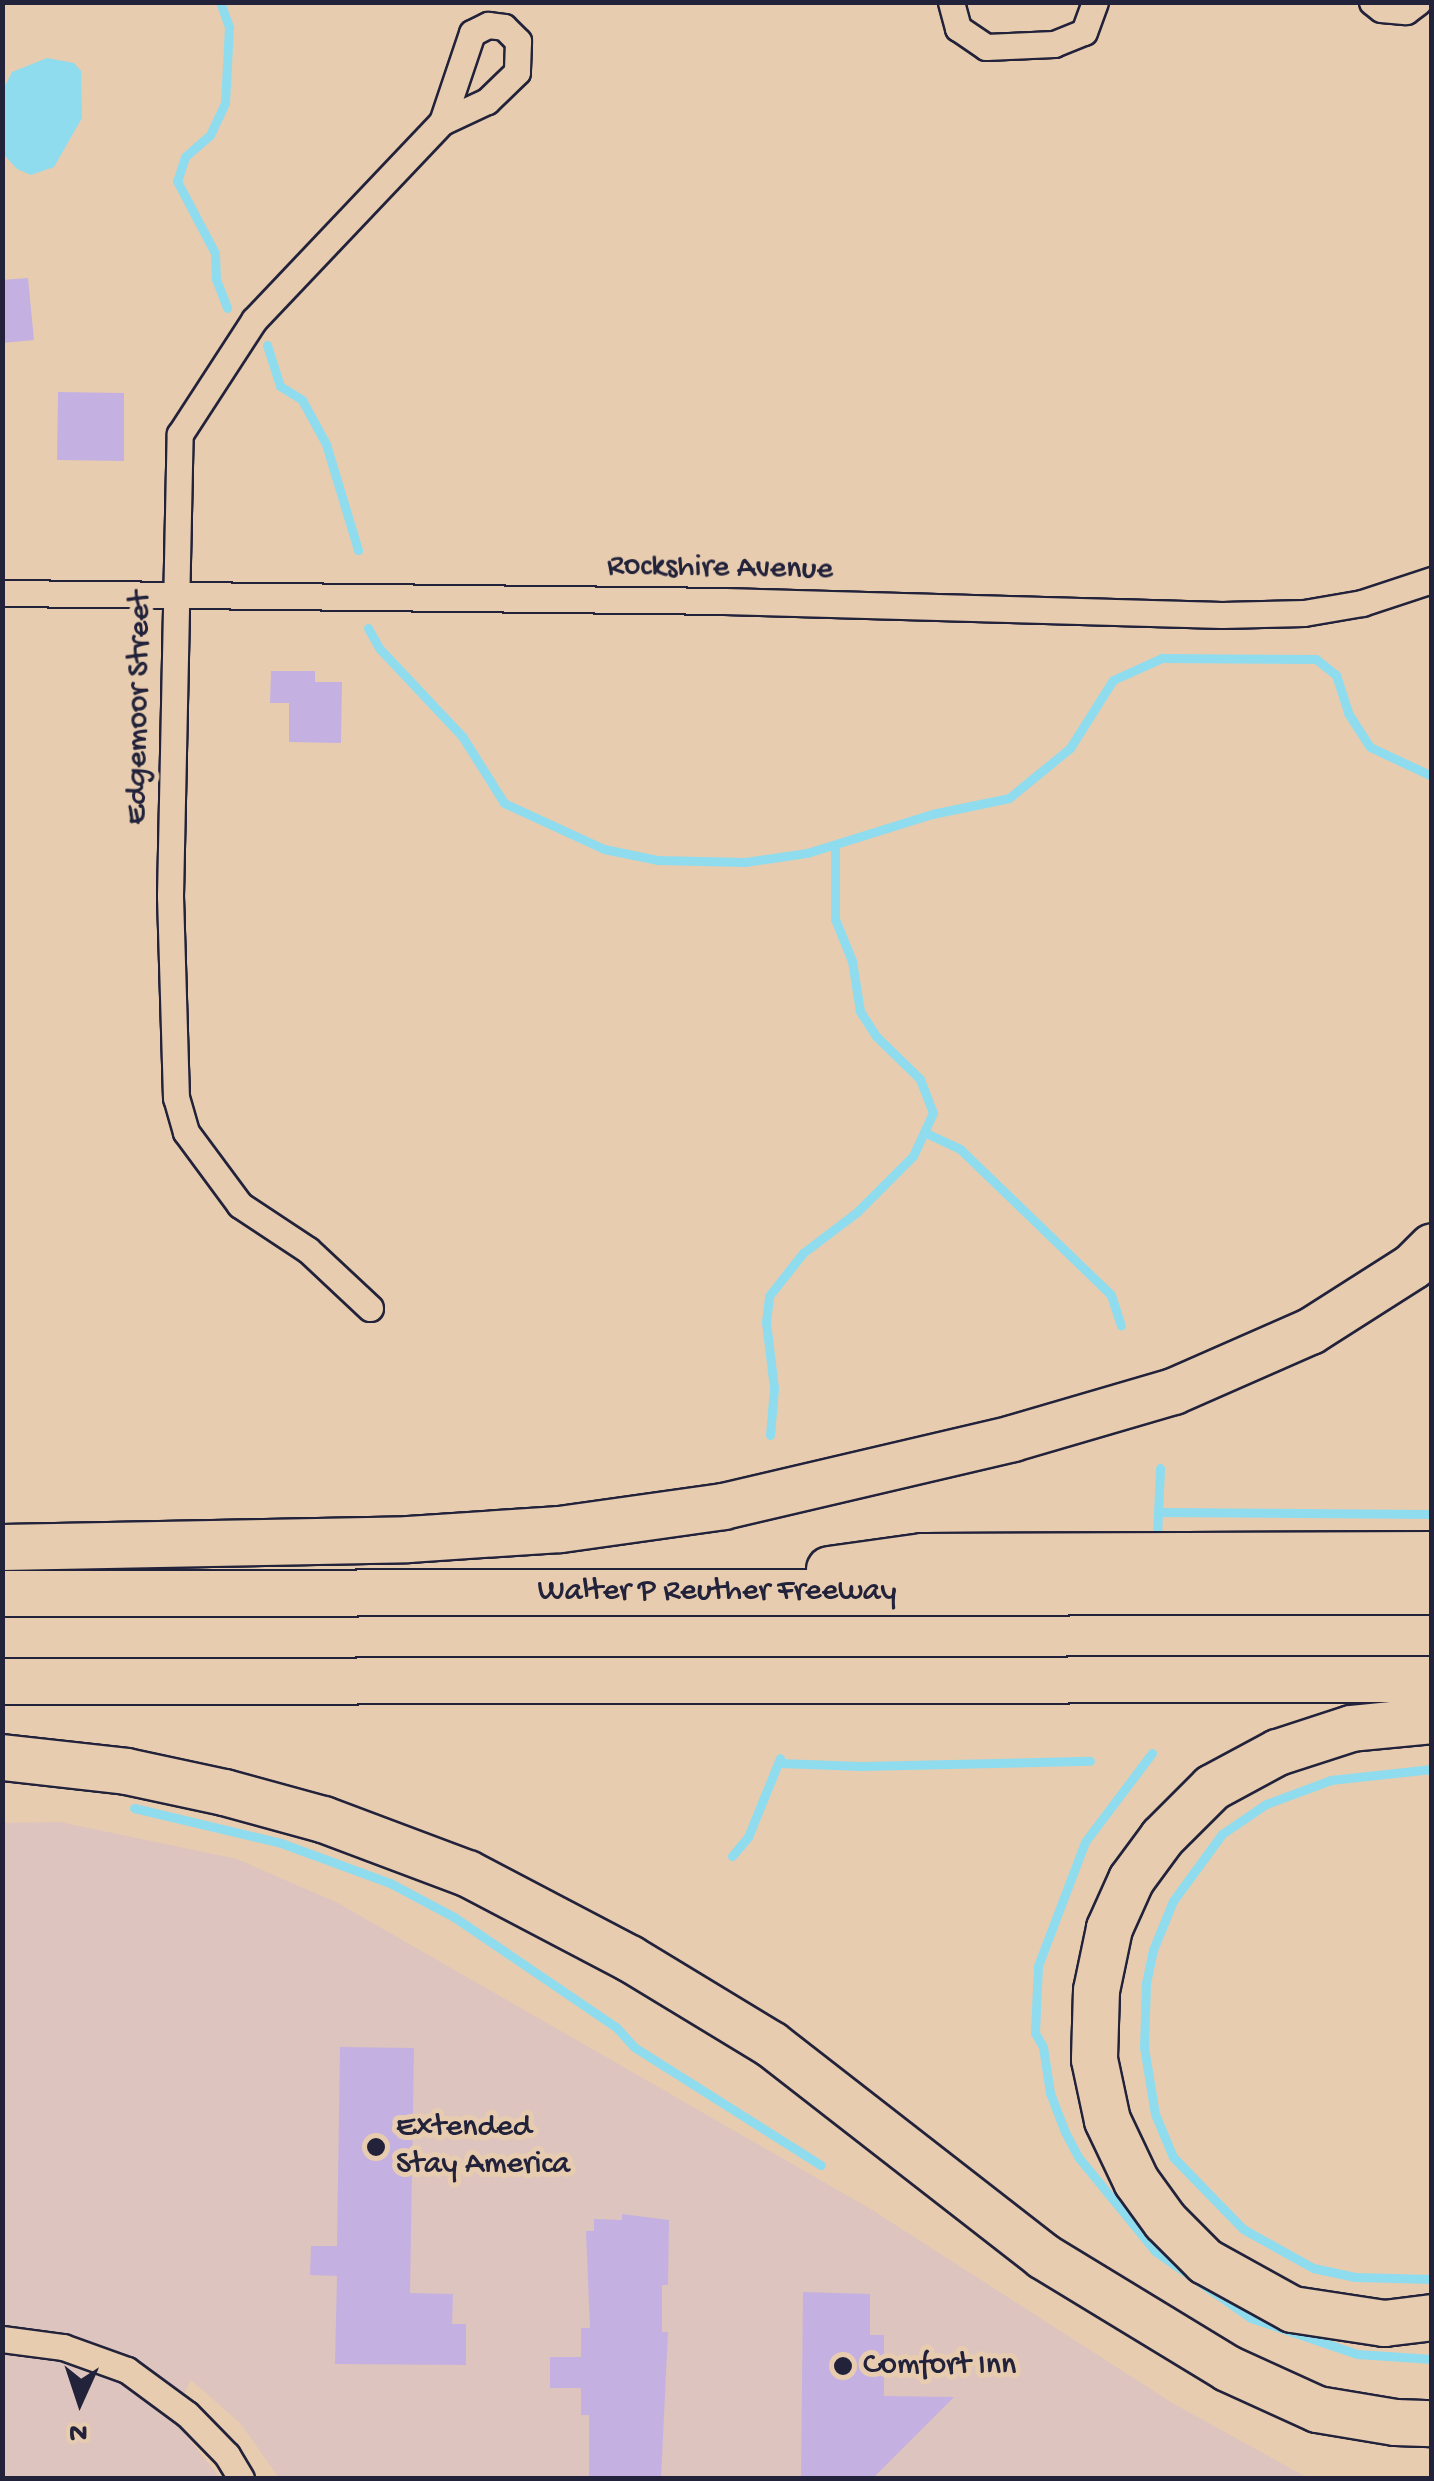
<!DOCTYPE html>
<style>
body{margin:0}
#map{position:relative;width:1434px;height:2481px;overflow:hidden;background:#e8ccaf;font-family:"Gochi Hand",sans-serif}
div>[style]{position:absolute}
.built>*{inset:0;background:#ddc4be}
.water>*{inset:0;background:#8fdcef}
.stream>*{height:9px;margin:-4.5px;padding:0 4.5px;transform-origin:4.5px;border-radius:4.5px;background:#8fdcef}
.building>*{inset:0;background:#c4b1e1}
.roads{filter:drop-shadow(2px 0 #22223b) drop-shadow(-2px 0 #22223b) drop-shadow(0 2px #22223b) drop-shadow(0 -2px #22223b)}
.minor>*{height:25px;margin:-12.5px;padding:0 12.5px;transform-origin:12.5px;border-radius:12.5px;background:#e8ccaf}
.motorway>*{height:45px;margin:-22.5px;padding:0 22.5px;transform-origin:22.5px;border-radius:22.5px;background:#e8ccaf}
.dots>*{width:28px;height:28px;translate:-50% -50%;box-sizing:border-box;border:5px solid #e8ccaf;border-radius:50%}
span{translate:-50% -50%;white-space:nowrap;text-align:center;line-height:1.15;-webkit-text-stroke:10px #e8ccaf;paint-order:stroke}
.street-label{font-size:32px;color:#22223b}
.poi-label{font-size:32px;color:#22223b}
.left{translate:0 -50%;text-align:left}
.frame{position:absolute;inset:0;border:5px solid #22223b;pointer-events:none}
.north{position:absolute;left:30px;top:2351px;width:100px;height:100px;-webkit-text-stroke:8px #e8ccaf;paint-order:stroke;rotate:183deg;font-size:28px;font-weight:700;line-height:40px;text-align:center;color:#22223b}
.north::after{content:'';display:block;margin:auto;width:35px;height:45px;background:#22223b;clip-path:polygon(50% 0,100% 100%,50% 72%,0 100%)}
</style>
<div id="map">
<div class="built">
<div style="clip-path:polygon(60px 1822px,237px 1859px,338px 1903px,869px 2208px,1174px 2404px,1308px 2478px,279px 2478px,240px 2423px,191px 2380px,173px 2419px,220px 2478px,3px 2478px,2px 1823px)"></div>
</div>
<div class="water">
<div style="clip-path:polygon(47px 58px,74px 63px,81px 71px,82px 118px,54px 167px,31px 175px,17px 169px,4px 155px,3px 90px,12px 72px)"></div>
</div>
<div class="stream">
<div style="left:220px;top:2px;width:27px;rotate:70deg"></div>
<div style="left:229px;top:27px;width:76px;rotate:93deg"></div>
<div style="left:225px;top:103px;width:35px;rotate:115deg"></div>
<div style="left:210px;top:135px;width:33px;rotate:139deg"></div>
<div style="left:185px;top:157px;width:25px;rotate:108deg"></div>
<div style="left:177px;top:181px;width:81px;rotate:62.2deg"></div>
<div style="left:215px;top:253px;width:26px;rotate:88deg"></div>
<div style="left:216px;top:279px;width:31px;rotate:69deg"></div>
<div style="left:267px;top:345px;width:43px;rotate:72.4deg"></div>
<div style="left:280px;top:386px;width:26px;rotate:32deg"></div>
<div style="left:302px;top:400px;width:50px;rotate:61.4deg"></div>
<div style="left:326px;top:444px;width:111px;rotate:73.2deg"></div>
<div style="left:368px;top:628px;width:23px;rotate:61deg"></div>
<div style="left:379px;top:648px;width:121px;rotate:46.7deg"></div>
<div style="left:462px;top:736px;width:79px;rotate:57.9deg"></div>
<div style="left:504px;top:803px;width:110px;rotate:24.7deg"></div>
<div style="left:604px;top:849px;width:54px;rotate:11.7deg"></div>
<div style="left:657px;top:860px;width:88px;rotate:1.3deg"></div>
<div style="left:745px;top:862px;width:63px;rotate:-8.3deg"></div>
<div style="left:807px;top:853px;width:131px;rotate:-17.3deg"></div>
<div style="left:932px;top:814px;width:79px;rotate:-11.7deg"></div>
<div style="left:1009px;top:798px;width:79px;rotate:-39.3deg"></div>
<div style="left:1070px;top:748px;width:80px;rotate:-57.7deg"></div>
<div style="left:1113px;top:680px;width:54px;rotate:-24.2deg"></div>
<div style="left:1162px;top:658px;width:154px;rotate:0.4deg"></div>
<div style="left:1316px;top:659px;width:26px;rotate:39deg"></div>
<div style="left:1336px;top:675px;width:40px;rotate:72deg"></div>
<div style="left:1348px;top:713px;width:40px;rotate:57.1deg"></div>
<div style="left:1370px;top:747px;width:68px;rotate:25.1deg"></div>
<div style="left:926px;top:1133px;width:38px;rotate:25deg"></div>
<div style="left:960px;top:1149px;width:199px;rotate:44deg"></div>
<div style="left:1103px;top:1287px;width:11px;rotate:45deg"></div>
<div style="left:1111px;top:1295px;width:32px;rotate:72deg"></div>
<div style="left:770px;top:1435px;width:47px;rotate:-85.1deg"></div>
<div style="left:774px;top:1388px;width:66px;rotate:-96.9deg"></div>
<div style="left:766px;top:1322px;width:26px;rotate:-83deg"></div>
<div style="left:769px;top:1296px;width:55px;rotate:-51.7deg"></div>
<div style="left:803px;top:1253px;width:68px;rotate:-37.2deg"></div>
<div style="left:857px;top:1212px;width:79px;rotate:-45deg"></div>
<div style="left:913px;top:1156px;width:47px;rotate:-65.1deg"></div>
<div style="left:933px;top:1113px;width:36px;rotate:-111deg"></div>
<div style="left:920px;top:1079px;width:62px;rotate:-135.7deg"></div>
<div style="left:876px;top:1036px;width:30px;rotate:-123deg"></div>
<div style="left:860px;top:1011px;width:51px;rotate:-99.1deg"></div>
<div style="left:852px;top:961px;width:45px;rotate:-112deg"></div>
<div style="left:835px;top:919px;width:74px;rotate:-90deg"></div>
<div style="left:1158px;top:1512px;width:274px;rotate:0.4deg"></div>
<div style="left:1157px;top:1535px;width:67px;rotate:-87.4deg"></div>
<div style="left:1152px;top:1753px;width:111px;rotate:127deg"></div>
<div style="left:1085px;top:1842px;width:133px;rotate:110.8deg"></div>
<div style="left:1038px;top:1966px;width:67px;rotate:92.6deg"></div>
<div style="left:1035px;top:2033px;width:16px;rotate:60deg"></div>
<div style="left:1043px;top:2047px;width:47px;rotate:81.3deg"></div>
<div style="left:1050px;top:2093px;width:42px;rotate:69deg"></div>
<div style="left:1065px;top:2132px;width:30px;rotate:62deg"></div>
<div style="left:1079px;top:2158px;width:120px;rotate:50.7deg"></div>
<div style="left:1155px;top:2251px;width:117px;rotate:34.9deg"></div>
<div style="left:1251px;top:2318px;width:112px;rotate:18.8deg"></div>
<div style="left:1357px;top:2354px;width:75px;rotate:3.8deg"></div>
<div style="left:780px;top:1763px;width:81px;rotate:2.1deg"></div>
<div style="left:861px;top:1766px;width:229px;rotate:-1.3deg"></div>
<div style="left:1432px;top:1769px;width:102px;rotate:173.8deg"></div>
<div style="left:1331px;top:1780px;width:69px;rotate:159.7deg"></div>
<div style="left:1266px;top:1804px;width:53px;rotate:145.7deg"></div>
<div style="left:1222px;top:1834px;width:83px;rotate:126.2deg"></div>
<div style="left:1173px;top:1901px;width:53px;rotate:112.2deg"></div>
<div style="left:1153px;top:1950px;width:35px;rotate:102deg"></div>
<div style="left:1146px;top:1984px;width:63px;rotate:91.8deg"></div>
<div style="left:1144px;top:2047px;width:68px;rotate:80.7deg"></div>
<div style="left:1155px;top:2114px;width:47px;rotate:67.3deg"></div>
<div style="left:1173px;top:2157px;width:100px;rotate:45.8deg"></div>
<div style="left:1243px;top:2229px;width:80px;rotate:29.1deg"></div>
<div style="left:1313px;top:2268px;width:43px;rotate:12.1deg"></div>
<div style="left:1355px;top:2277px;width:77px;rotate:1.5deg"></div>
<div style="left:134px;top:1808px;width:151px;rotate:13.4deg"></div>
<div style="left:281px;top:1843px;width:116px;rotate:20.2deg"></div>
<div style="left:390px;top:1883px;width:72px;rotate:28deg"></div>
<div style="left:454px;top:1917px;width:196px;rotate:34.2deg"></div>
<div style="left:616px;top:2027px;width:27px;rotate:48deg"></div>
<div style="left:634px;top:2047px;width:221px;rotate:32.3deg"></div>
<div style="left:732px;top:1856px;width:25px;rotate:-50deg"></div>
<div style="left:748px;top:1837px;width:85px;rotate:-67.9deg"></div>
</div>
<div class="building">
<div style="clip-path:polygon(28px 278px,34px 340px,2px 343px,2px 280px)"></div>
<div style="clip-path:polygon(58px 392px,124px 393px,124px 461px,57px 460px)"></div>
<div style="clip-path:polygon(271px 671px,315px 671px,315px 682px,342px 682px,341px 743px,289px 742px,289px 703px,270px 703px)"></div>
<div style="clip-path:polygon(340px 2047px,414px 2048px,410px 2293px,453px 2294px,452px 2324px,466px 2324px,466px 2365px,335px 2364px,337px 2276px,310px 2275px,311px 2246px,337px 2246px)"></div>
<div style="clip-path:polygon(622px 2214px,669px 2220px,668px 2285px,662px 2285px,662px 2332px,668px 2332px,661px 2478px,589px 2478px,589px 2415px,581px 2415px,581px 2388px,550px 2388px,550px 2357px,581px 2357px,581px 2328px,590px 2328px,586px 2231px,594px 2231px,594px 2219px,622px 2220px)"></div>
<div style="clip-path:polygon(803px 2292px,870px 2294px,870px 2335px,884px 2335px,884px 2396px,954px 2397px,873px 2478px,801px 2478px)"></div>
</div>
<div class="roads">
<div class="minor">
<div style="left:951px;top:2px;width:27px;rotate:75deg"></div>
<div style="left:958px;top:28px;width:34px;rotate:34deg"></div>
<div style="left:986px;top:47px;width:68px;rotate:-2.5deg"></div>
<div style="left:1054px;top:44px;width:32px;rotate:-22deg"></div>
<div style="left:1084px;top:32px;width:32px;rotate:-70deg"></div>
<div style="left:1372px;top:2px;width:11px;rotate:38deg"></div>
<div style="left:1381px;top:9px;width:25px;rotate:5deg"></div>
<div style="left:1406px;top:11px;width:15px;rotate:-37deg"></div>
<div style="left:2px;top:593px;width:722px;rotate:0.63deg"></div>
<div style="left:724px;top:601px;width:498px;rotate:1.6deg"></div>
<div style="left:1222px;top:615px;width:82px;rotate:-1.4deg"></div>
<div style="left:1304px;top:613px;width:59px;rotate:-9.8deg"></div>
<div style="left:1362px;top:603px;width:74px;rotate:-18.2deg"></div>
<div style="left:370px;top:1308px;width:85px;rotate:-136.9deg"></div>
<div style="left:308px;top:1250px;width:82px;rotate:-146.5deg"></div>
<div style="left:240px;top:1205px;width:91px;rotate:-126.5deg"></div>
<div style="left:186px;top:1132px;width:35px;rotate:-106deg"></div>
<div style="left:176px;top:1098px;width:202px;rotate:-91.7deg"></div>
<div style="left:170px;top:896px;width:462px;rotate:-88.8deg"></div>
<div style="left:180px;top:434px;width:136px;rotate:-57deg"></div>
<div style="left:254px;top:320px;width:273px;rotate:-46.5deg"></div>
<div style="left:442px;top:122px;width:94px;rotate:-71.4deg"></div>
<div style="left:472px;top:33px;width:18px;rotate:-27deg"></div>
<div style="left:488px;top:25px;width:16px;rotate:7deg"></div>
<div style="left:504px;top:27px;width:20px;rotate:45deg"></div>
<div style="left:518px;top:41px;width:31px;rotate:92deg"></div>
<div style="left:517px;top:72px;width:42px;rotate:136deg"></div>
<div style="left:487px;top:101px;width:50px;rotate:155deg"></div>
<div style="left:2px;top:2339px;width:62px;rotate:7.5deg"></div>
<div style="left:63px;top:2347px;width:68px;rotate:19.8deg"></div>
<div style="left:127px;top:2370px;width:74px;rotate:36.3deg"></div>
<div style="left:187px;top:2414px;width:57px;rotate:45.7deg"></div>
<div style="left:227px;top:2455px;width:27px;rotate:59deg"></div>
</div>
<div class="motorway">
<div style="left:2px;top:1547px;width:406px;rotate:-1.1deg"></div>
<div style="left:408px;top:1539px;width:152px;rotate:-3.8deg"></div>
<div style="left:560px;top:1529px;width:165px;rotate:-8deg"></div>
<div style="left:723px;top:1506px;width:297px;rotate:-13.2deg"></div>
<div style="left:1012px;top:1438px;width:168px;rotate:-16.3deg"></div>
<div style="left:1173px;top:1391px;width:150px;rotate:-23.7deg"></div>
<div style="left:1310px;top:1331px;width:121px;rotate:-32.5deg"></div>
<div style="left:1412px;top:1266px;width:28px;rotate:-45deg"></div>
<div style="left:829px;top:1569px;width:94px;rotate:-8deg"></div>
<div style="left:922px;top:1556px;width:510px;rotate:-0.22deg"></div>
<div style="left:2px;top:1593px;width:1430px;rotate:-0.08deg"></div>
<div style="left:2px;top:1681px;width:1430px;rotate:-0.08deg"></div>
<div style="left:1432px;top:1720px;width:81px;rotate:174.4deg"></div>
<div style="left:1351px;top:1728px;width:78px;rotate:162deg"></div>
<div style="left:1277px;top:1752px;width:74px;rotate:151.7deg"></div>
<div style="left:1212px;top:1787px;width:71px;rotate:135deg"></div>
<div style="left:1162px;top:1837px;width:52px;rotate:126.4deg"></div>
<div style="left:1131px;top:1879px;width:54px;rotate:114.2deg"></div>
<div style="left:1109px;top:1928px;width:63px;rotate:101.8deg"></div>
<div style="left:1096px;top:1990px;width:69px;rotate:91.7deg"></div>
<div style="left:1094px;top:2059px;width:62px;rotate:78deg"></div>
<div style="left:1107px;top:2120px;width:68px;rotate:64.6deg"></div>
<div style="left:1136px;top:2181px;width:49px;rotate:54.1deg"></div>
<div style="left:1165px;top:2221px;width:57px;rotate:45deg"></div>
<div style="left:1205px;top:2261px;width:99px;rotate:28.9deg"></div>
<div style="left:1292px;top:2309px;width:93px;rotate:8.7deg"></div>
<div style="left:1384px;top:2323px;width:48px;rotate:-7.1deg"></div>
<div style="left:2px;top:1757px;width:125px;rotate:6.4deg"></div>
<div style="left:126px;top:1771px;width:100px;rotate:12.1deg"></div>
<div style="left:224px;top:1792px;width:103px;rotate:15.3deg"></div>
<div style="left:323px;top:1819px;width:154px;rotate:20.6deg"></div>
<div style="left:467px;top:1873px;width:183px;rotate:27.7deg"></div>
<div style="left:629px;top:1958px;width:166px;rotate:31.2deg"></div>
<div style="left:771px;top:2044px;width:345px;rotate:37.9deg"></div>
<div style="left:1043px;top:2256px;width:215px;rotate:31.3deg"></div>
<div style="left:1227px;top:2368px;width:99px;rotate:24.5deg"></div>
<div style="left:1317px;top:2409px;width:79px;rotate:9.5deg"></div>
<div style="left:1395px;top:2422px;width:37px;rotate:2deg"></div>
</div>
</div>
<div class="dots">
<div style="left:376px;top:2147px;background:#22223b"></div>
<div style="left:843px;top:2366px;background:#22223b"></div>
</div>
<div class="street-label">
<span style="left:720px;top:569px;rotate:1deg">Rockshire Avenue</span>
<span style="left:140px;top:708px;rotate:-89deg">Edgemoor Street</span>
<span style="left:717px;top:1592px">Walter P Reuther Freeway</span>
</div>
<div class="poi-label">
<span class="left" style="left:396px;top:2147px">Extended<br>Stay America</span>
<span class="left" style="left:863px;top:2366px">Comfort Inn</span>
</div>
<div class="frame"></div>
<div class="north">N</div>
</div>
